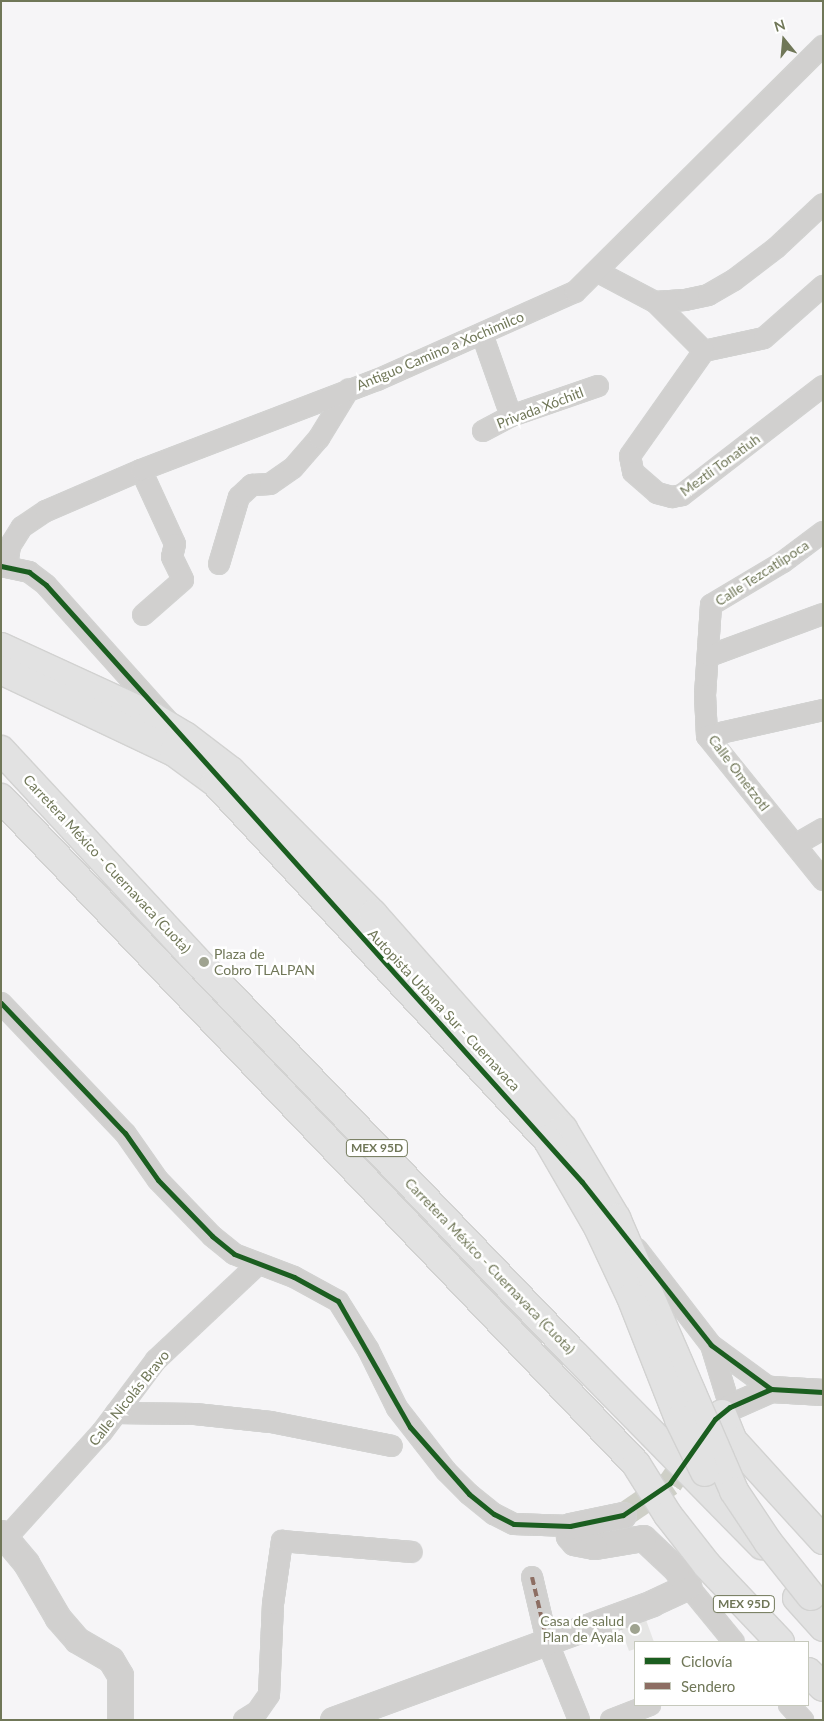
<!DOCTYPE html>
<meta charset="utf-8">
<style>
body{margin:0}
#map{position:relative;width:824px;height:1721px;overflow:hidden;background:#f6f5f7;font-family:Lato,sans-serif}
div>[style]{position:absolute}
.built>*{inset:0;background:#e6e6e5}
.tertiary-tunnel>*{height:25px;margin-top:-12.5px;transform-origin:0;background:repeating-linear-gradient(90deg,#cecfc7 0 25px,transparent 0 37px)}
.roads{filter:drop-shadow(1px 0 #d2d2d1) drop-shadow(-1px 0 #d2d2d1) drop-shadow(0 1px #d2d2d1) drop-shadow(0 -1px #d2d2d1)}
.minor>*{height:20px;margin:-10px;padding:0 10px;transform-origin:10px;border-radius:10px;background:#d1d0cf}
.tertiary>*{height:25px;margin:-12.5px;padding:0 12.5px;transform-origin:12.5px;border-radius:12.5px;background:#d1d0cf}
.motorway>*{height:28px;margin:-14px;padding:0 14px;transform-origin:14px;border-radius:14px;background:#e2e2e2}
.bridges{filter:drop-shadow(1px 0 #d2d2d1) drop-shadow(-1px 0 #d2d2d1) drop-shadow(0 1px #d2d2d1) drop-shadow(0 -1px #d2d2d1)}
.motorway-bridge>*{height:28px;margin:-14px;padding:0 14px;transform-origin:14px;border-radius:14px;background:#e2e2e2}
.quiet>*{height:4px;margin-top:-2px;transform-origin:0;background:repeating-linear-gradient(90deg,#8d6e63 0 8px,transparent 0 12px)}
.cycleway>*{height:5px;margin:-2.5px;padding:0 2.5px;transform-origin:2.5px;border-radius:2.5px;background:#1b5e20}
.dots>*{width:14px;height:14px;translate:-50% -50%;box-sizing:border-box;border:2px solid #fff;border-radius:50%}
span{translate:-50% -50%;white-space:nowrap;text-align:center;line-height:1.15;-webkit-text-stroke:5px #fff;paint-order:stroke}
.shield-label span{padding:1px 4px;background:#fff;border:1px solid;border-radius:4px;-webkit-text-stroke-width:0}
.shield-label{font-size:12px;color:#707758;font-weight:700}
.street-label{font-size:14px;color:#707758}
.poi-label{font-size:14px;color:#707758}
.left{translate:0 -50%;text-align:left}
.right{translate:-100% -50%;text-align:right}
.frame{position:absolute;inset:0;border:2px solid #707758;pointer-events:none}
.legend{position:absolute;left:634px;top:1641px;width:175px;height:65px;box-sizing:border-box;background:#fff;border:1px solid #c6c9bc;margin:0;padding:6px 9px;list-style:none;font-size:15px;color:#707758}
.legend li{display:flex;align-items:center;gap:10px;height:25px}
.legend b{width:25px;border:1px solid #c6c9bc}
.north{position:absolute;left:759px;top:15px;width:50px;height:50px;-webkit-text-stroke:4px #fff;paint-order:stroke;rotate:343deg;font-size:14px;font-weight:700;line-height:20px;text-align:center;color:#707758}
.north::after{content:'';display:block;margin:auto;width:18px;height:22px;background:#707758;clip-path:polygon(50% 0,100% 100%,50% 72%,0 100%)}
</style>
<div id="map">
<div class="built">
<div style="clip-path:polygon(642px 1609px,654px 1642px,635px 1642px,635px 1649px,629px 1651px,616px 1616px)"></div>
</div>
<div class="tertiary-tunnel">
<div style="left:623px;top:1515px;width:57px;rotate:-34.2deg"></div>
<div style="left:670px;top:1483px;width:42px;rotate:-55.6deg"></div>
</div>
<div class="roads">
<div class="minor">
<div style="left:598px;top:272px;width:64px;rotate:27.8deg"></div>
<div style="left:655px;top:302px;width:30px;rotate:-4deg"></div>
<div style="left:685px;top:300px;width:24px;rotate:-12deg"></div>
<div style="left:708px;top:295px;width:30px;rotate:-30deg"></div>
<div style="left:734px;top:280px;width:53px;rotate:-37.3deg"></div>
<div style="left:776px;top:248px;width:64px;rotate:-43.1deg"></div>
<div style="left:655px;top:302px;width:69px;rotate:45deg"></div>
<div style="left:704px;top:351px;width:61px;rotate:-12.2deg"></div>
<div style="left:764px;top:338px;width:79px;rotate:-41.4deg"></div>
<div style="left:482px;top:334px;width:87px;rotate:70.5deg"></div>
<div style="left:704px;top:351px;width:128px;rotate:125.2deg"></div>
<div style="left:630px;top:456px;width:16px;rotate:79deg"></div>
<div style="left:633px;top:472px;width:32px;rotate:41deg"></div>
<div style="left:657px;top:493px;width:16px;rotate:15deg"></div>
<div style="left:672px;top:497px;width:10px;rotate:-11deg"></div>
<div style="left:682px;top:495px;width:178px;rotate:-37.7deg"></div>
<div style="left:483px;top:431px;width:32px;rotate:-28deg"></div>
<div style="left:511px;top:416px;width:92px;rotate:-19deg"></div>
<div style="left:141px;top:470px;width:81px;rotate:65.3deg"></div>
<div style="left:175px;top:544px;width:13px;rotate:103deg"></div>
<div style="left:172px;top:557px;width:25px;rotate:64deg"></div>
<div style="left:183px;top:580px;width:53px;rotate:138.8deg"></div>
<div style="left:823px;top:532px;width:50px;rotate:143.1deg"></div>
<div style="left:783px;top:562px;width:84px;rotate:149.2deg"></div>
<div style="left:711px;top:605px;width:90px;rotate:93.8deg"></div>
<div style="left:705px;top:695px;width:41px;rotate:87.2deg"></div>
<div style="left:707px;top:736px;width:185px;rotate:51.1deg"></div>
<div style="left:219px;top:564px;width:70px;rotate:-73.4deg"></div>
<div style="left:239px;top:497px;width:18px;rotate:-43deg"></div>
<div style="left:252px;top:485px;width:18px;rotate:-3deg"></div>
<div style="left:270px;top:484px;width:28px;rotate:-35deg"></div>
<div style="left:293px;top:468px;width:40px;rotate:-49deg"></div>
<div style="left:319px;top:438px;width:57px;rotate:-58.5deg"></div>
<div style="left:7px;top:565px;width:19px;rotate:-81deg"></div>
<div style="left:10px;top:546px;width:22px;rotate:-58deg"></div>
<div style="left:22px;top:527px;width:29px;rotate:-34deg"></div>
<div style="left:46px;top:511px;width:103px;rotate:-23.3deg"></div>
<div style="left:141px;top:470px;width:253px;rotate:-20.9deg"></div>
<div style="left:377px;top:380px;width:217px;rotate:-24deg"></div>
<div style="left:575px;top:292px;width:349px;rotate:-44.8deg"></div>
<div style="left:1px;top:566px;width:29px;rotate:12deg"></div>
<div style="left:29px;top:572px;width:21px;rotate:37deg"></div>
<div style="left:46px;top:585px;width:183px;rotate:48.1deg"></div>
<div style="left:709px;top:656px;width:121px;rotate:-20.2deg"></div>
<div style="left:707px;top:736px;width:119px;rotate:-12.6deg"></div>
<div style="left:795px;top:845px;width:32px;rotate:-30deg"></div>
<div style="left:1px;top:1003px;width:180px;rotate:46.4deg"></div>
<div style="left:125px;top:1133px;width:57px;rotate:54.9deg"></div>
<div style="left:158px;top:1180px;width:78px;rotate:46deg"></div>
<div style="left:212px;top:1236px;width:28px;rotate:39deg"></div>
<div style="left:234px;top:1254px;width:64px;rotate:21deg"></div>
<div style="left:294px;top:1277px;width:50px;rotate:28.6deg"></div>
<div style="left:338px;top:1301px;width:57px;rotate:58deg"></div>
<div style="left:368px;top:1349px;width:66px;rotate:63.8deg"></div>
<div style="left:397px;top:1408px;width:80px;rotate:52.1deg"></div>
<div style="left:446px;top:1471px;width:33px;rotate:45deg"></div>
<div style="left:469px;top:1494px;width:32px;rotate:39deg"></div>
<div style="left:494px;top:1514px;width:22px;rotate:27deg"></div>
<div style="left:514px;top:1524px;width:56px;rotate:2deg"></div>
<div style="left:637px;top:1249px;width:121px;rotate:52.4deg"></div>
<div style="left:711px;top:1345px;width:74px;rotate:36.3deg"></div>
<div style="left:711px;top:1345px;width:65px;rotate:73deg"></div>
<div style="left:116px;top:1413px;width:79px;rotate:0.7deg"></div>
<div style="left:195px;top:1414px;width:76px;rotate:6deg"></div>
<div style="left:271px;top:1422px;width:123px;rotate:11.2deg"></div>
<div style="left:7px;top:1537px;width:142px;rotate:-47.9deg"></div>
<div style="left:102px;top:1432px;width:90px;rotate:-53.1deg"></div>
<div style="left:156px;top:1360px;width:139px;rotate:-43.2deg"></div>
<div style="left:532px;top:1577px;width:66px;rotate:76.8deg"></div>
<div style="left:547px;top:1641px;width:85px;rotate:67.9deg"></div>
<div style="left:688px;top:1586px;width:72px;rotate:50.6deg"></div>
<div style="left:789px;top:1705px;width:21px;rotate:47deg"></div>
<div style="left:244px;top:1720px;width:15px;rotate:-32deg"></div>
<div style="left:257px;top:1712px;width:21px;rotate:-55deg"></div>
<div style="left:269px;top:1695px;width:91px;rotate:-87.5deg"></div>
<div style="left:273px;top:1604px;width:64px;rotate:-81.9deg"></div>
<div style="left:282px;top:1541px;width:130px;rotate:4.8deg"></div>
<div style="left:611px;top:1720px;width:42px;rotate:-21deg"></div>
</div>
<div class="tertiary">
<div style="left:715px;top:1419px;width:19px;rotate:-39deg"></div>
<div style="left:730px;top:1407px;width:45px;rotate:-23.7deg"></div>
<div style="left:771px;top:1389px;width:52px;rotate:3.3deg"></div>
<div style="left:1px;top:1533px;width:39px;rotate:50deg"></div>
<div style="left:26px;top:1563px;width:64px;rotate:59.8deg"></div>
<div style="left:58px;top:1618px;width:29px;rotate:49deg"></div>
<div style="left:77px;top:1640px;width:39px;rotate:30deg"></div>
<div style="left:111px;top:1660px;width:17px;rotate:59deg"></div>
<div style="left:120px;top:1675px;width:45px;rotate:90deg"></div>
<div style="left:333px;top:1720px;width:340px;rotate:-20.1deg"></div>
<div style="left:652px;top:1603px;width:40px;rotate:-25deg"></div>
<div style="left:688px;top:1586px;width:21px;rotate:-125deg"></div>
<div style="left:676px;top:1569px;width:45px;rotate:-136.8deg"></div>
<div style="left:643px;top:1538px;width:50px;rotate:170.7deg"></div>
<div style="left:594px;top:1546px;width:20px;rotate:-169deg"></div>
<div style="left:574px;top:1542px;width:8px;rotate:-130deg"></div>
<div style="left:569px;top:1536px;width:10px;rotate:-84deg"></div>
<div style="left:570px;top:1526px;width:54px;rotate:-11.7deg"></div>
</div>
<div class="motorway">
<div style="left:1px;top:750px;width:292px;rotate:47.1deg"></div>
<div style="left:200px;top:964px;width:540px;rotate:46.2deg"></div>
<div style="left:574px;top:1354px;width:268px;rotate:45.5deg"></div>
<div style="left:1px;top:798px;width:920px;rotate:46.36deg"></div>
<div style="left:636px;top:1464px;width:60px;rotate:57.9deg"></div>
<div style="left:668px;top:1515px;width:63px;rotate:52deg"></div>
<div style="left:707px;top:1565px;width:106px;rotate:46.5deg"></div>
<div style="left:722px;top:1414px;width:29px;rotate:68deg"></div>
<div style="left:733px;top:1441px;width:134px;rotate:47.7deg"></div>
<div style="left:797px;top:1598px;width:39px;rotate:48deg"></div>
<div style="left:808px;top:1672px;width:21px;rotate:45deg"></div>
</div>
</div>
<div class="bridges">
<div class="motorway-bridge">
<div style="left:1px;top:647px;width:167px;rotate:24.7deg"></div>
<div style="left:153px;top:717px;width:37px;rotate:31deg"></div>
<div style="left:185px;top:736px;width:58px;rotate:37.3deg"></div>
<div style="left:231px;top:771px;width:202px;rotate:45.2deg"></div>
<div style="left:373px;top:914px;width:287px;rotate:48.5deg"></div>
<div style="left:563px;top:1129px;width:104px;rotate:59.2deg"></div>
<div style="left:616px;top:1218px;width:297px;rotate:66.6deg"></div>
<div style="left:734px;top:1491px;width:61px;rotate:56.3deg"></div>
<div style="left:768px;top:1542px;width:69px;rotate:51.5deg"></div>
<div style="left:1px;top:670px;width:191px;rotate:25.4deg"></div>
<div style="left:174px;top:752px;width:51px;rotate:36.2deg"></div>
<div style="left:215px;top:782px;width:488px;rotate:47.1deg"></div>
<div style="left:547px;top:1139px;width:102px;rotate:59.9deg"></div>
<div style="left:598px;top:1227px;width:77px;rotate:64.8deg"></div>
<div style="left:631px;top:1297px;width:131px;rotate:68.5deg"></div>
<div style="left:679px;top:1419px;width:59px;rotate:63.9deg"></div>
</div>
</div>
<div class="quiet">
<div style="left:532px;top:1577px;width:66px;rotate:76.8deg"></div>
</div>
<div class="cycleway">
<div style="left:1px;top:566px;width:29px;rotate:12deg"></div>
<div style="left:29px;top:572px;width:21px;rotate:37deg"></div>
<div style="left:46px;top:585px;width:802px;rotate:48.08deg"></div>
<div style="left:582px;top:1182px;width:208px;rotate:51.6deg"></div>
<div style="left:711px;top:1345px;width:74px;rotate:36.3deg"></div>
<div style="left:1px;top:1003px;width:180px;rotate:46.4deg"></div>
<div style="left:125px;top:1133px;width:57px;rotate:54.9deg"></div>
<div style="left:158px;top:1180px;width:78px;rotate:46deg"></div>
<div style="left:212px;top:1236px;width:28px;rotate:39deg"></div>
<div style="left:234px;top:1254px;width:64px;rotate:21deg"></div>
<div style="left:294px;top:1277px;width:50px;rotate:28.6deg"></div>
<div style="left:338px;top:1301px;width:145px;rotate:60.3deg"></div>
<div style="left:410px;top:1427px;width:89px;rotate:48.6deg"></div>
<div style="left:469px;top:1494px;width:32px;rotate:39deg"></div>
<div style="left:494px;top:1514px;width:22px;rotate:27deg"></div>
<div style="left:514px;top:1524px;width:56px;rotate:2deg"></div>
<div style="left:570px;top:1526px;width:54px;rotate:-11.7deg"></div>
<div style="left:623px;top:1515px;width:57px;rotate:-34.2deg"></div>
<div style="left:670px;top:1483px;width:78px;rotate:-54.9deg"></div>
<div style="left:715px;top:1419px;width:19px;rotate:-39deg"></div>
<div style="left:730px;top:1407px;width:45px;rotate:-23.7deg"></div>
<div style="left:771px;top:1389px;width:52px;rotate:3.3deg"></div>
</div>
<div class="dots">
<div style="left:204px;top:962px;background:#9fa390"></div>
<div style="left:635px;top:1629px;background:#9fa390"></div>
</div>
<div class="shield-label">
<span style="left:377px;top:1148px">MEX 95D</span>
<span style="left:744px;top:1604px">MEX 95D</span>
</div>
<div class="street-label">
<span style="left:440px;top:351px;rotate:-23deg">Antiguo Camino a Xochimilco</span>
<span style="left:540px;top:408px;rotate:-21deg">Privada Xóchitl</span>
<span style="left:720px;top:465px;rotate:-36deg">Meztli Tonatiuh</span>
<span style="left:762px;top:573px;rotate:-33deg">Calle Tezcatlipoca</span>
<span style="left:739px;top:773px;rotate:53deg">Calle Ometzotl</span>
<span style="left:107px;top:864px;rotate:47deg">Carretera México - Cuernavaca (Cuota)</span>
<span style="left:444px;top:1010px;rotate:47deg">Autopista Urbana Sur - Cuernavaca</span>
<span style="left:490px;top:1266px;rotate:46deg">Carretera México - Cuernavaca (Cuota)</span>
<span style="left:129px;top:1398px;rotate:-51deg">Calle Nicolás Bravo</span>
</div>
<div class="poi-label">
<span class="left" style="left:214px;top:962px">Plaza de<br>Cobro TLALPAN</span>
<span class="right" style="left:624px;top:1629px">Casa de salud<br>Plan de Ayala</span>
</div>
<div class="frame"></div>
<ul class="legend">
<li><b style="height:6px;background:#1b5e20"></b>Ciclovía</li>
<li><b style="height:6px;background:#8d6e63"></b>Sendero</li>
</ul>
<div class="north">N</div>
</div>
